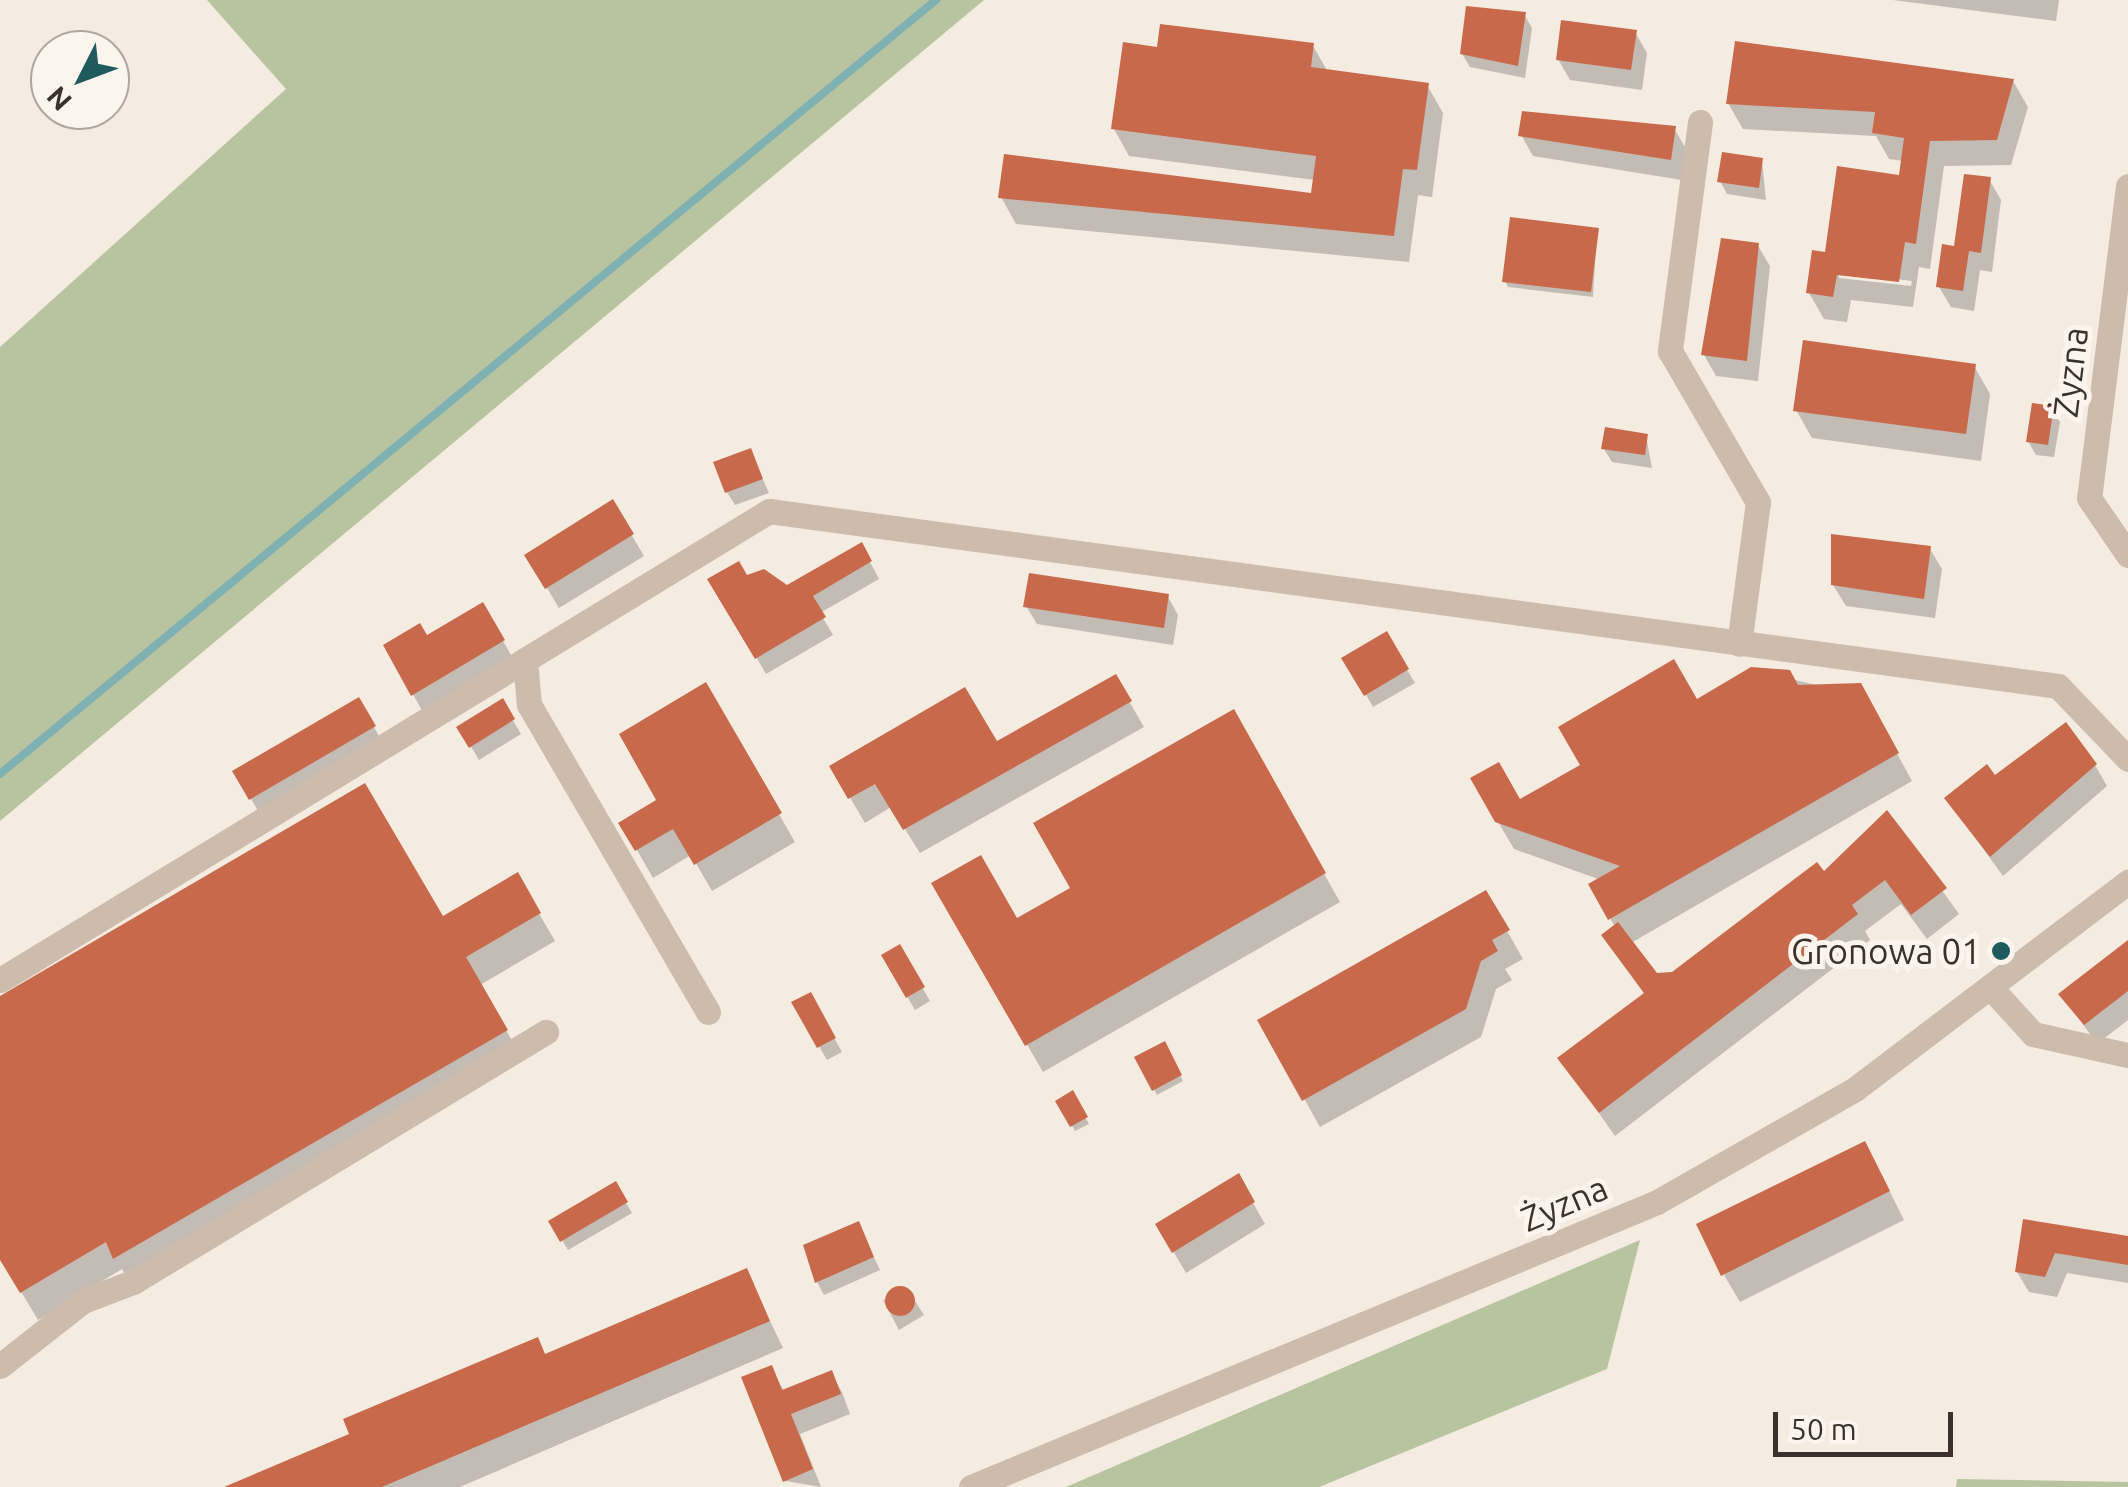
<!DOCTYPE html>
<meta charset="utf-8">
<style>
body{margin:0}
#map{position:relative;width:2128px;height:1487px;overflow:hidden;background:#f4ebe1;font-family:Ubuntu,sans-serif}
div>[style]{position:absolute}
.green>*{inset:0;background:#b8c4a0}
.shadow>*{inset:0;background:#0003}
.stream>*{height:8px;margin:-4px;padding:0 4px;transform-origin:4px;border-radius:4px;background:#7fb0b2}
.building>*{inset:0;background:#c8694b}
.round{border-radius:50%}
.minor>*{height:25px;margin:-12.5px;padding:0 12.5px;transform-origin:12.5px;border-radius:12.5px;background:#cdbbac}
.dots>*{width:28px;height:28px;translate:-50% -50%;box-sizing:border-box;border:5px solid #fbf5ee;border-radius:50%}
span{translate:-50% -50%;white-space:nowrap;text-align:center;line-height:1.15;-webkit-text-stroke:10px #fbf5ee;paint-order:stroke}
.street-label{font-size:35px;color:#3b302b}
.poi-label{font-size:35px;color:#3b302b}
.right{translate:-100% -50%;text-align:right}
.north{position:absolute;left:30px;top:30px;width:100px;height:100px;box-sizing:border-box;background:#fbf5ee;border:2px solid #aea6a0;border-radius:50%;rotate:228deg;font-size:28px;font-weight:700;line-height:40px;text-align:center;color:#3b302b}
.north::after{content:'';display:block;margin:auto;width:35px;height:45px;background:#1f5a5e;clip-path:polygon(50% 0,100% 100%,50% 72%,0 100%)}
.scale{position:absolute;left:1773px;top:1412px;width:180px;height:45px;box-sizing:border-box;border:5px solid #3b302b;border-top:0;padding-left:12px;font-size:30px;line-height:35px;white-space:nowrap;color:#3b302b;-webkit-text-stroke:8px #fbf5ee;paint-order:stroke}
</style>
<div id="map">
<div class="green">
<div style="clip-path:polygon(207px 0,984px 0,0 821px,0 347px,286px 89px)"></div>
<div style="clip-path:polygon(1640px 1240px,1607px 1369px,1319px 1487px,1066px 1487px)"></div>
<div style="clip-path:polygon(1957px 1479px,2128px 1482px,2128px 1487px,1956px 1487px)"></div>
</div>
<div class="shadow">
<div style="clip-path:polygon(1893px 0,2059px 0,2056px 21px)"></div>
<div style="clip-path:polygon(1524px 14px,1532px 28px,1525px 78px,1470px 67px,1462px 54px)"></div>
<div style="clip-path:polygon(1635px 32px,1647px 53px,1642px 90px,1570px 80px,1558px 59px)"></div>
<div style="clip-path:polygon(1313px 46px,1328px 72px,1427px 85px,1443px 113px,1432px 197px,1418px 195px,1409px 262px,1016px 224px,1001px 197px,1313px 196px,1315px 180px,1129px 156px,1114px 129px,1159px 50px)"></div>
<div style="clip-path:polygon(evenodd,2013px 81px,2028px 107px,2011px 165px,1944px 166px,1930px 269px,1919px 267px,1913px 307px,1851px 300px,1847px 322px,1824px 319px,1809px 293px,1827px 255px,1901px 177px,1903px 161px,1889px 159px,1876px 136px,1743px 129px,1728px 103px,2013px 81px,1839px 272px,1912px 281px,1911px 286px,1839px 278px,1839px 272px)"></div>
<div style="clip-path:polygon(1674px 128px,1686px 149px,1682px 180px,1533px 156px,1521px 135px)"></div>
<div style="clip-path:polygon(1762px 161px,1766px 200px,1727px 194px,1720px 181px)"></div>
<div style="clip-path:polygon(1989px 179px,2001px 200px,1992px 272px,1980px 270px,1974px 311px,1951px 307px,1939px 287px)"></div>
<div style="clip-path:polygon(1597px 230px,1593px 297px,1508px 287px,1505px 281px)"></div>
<div style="clip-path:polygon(1758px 246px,1770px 266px,1758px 381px,1716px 376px,1704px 355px)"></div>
<div style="clip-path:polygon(1974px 366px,1990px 394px,1981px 461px,1812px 438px,1796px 410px)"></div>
<div style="clip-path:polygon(2052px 408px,2060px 422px,2054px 457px,2036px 455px,2028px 441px)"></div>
<div style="clip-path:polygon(1646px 436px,1652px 468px,1612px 462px,1604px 449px)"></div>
<div style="clip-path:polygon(750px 451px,769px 493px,735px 505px,727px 492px)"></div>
<div style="clip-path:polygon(612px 502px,644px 556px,559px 608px,527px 555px)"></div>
<div style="clip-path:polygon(861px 545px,879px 579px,820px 613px,833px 635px,766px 674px,711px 580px,787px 588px)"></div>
<div style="clip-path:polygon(1930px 549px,1942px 569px,1935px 618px,1846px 606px,1833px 585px)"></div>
<div style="clip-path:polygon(1168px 597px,1178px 615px,1173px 645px,1037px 624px,1026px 606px)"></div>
<div style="clip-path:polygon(483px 606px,515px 662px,425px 716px,386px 646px,426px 639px)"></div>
<div style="clip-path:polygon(1386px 635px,1415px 683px,1373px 707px,1345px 658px)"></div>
<div style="clip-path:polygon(1752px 670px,1850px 693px,1875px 713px,1912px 781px,1631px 943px,1656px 976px,1673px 974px,1824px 874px,1887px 814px,1959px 914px,1927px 939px,1901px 904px,1865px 931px,1870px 940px,1615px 1136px,1561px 1059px,1645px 995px,1604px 936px,1615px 927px,1592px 885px,1601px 880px,1514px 849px,1473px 779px,1519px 803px)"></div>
<div style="clip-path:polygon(1115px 677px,1144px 727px,920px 853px,891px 807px,865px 823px,832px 767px,996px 744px)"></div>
<div style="clip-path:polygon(705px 686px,795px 842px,712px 891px,691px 855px,653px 878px,622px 824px,660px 801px)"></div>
<div style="clip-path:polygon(358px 700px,386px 748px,263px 819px,235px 772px)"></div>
<div style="clip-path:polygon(502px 702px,521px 734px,479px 760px,460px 728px)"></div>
<div style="clip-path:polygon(1233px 712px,1340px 902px,1043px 1072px,934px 884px,1017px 922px,1073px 889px)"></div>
<div style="clip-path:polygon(2095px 765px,2107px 786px,2003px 876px,1947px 799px,1994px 778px)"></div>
<div style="clip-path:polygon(517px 876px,555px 941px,480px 985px,522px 1058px,131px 1286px,122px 1269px,38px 1320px,0 1256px,0 997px,442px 920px)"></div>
<div style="clip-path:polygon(1486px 894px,1523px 959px,1505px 969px,1512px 980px,1496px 989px,1481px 1037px,1320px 1127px,1260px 1020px)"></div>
<div style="clip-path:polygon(2128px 943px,2128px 1020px,2097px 1044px,2062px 995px)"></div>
<div style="clip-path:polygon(899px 947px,930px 1001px,915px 1010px,884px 956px)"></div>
<div style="clip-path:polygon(810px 995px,842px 1052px,827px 1060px,794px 1003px)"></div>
<div style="clip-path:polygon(1164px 1044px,1183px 1081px,1157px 1095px,1137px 1058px)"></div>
<div style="clip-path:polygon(1072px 1094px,1089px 1124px,1075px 1131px,1059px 1102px)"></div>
<div style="clip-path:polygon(1880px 1172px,1904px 1220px,1740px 1302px,1724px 1275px)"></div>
<div style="clip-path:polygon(1238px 1177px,1265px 1224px,1186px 1273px,1158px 1225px)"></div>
<div style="clip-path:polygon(615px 1184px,632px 1213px,568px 1250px,551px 1222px)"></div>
<div style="clip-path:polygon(2025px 1222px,2128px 1238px,2128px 1283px,2067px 1273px,2057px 1297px,2029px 1292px,2017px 1272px)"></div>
<div style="clip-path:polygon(858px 1224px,880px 1270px,824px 1295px,817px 1282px)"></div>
<div style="clip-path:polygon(746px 1271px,783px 1348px,460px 1487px,262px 1487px)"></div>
<div style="clip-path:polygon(908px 1290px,924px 1315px,899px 1330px,883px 1300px)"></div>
<div style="clip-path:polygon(771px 1368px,784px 1391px,831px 1373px,842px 1392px,850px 1414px,800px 1434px,821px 1487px,785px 1481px,745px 1378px)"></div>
</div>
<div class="stream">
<div style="left:0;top:774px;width:1215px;rotate:-39.59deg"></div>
</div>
<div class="building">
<div style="clip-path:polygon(1466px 6px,1526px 12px,1518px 66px,1460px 54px)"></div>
<div style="clip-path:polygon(1561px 20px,1637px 30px,1631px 70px,1556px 60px)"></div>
<div style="clip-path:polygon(1160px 24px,1314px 43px,1311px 67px,1429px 83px,1417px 170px,1403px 169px,1394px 236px,998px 198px,1004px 154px,1311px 193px,1316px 156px,1111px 129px,1123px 42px,1157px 47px)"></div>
<div style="clip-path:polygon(1735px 41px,2014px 79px,1997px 140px,1930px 141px,1916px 244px,1905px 242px,1899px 282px,1837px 275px,1833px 297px,1806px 293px,1812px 250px,1825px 252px,1837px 166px,1899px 175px,1904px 138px,1872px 133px,1875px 112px,1726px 104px)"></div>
<div style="clip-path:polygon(1522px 111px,1676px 126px,1671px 160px,1518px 136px)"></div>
<div style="clip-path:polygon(1722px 152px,1763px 158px,1759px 188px,1717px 182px)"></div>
<div style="clip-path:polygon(1964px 174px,1991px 177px,1981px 253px,1969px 251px,1963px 291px,1936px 287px,1942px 244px,1954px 246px)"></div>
<div style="clip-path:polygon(1510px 217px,1599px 228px,1591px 292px,1502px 282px)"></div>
<div style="clip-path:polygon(1721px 238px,1759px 243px,1747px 361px,1701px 355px)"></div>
<div style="clip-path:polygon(1803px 340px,1976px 364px,1966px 434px,1793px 411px)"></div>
<div style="clip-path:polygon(2032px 403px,2054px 406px,2048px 445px,2026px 442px)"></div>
<div style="clip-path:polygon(1605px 427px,1648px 434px,1645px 455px,1601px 449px)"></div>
<div style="clip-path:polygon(751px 448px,763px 479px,725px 493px,713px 462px)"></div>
<div style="clip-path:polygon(613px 499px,634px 534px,545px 589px,524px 555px)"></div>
<div style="clip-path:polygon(1831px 534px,1931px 546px,1924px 599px,1831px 585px)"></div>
<div style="clip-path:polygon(862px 542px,872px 561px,813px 596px,826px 617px,755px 659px,707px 579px,739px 561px,747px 575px,764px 569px,787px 585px)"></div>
<div style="clip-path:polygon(1029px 573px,1169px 594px,1164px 628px,1023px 607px)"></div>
<div style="clip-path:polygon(483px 602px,505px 640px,411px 696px,383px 645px,420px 623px,427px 635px)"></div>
<div style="clip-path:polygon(1387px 631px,1409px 669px,1364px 696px,1341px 658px)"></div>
<div style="clip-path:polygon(1674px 659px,1697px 699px,1751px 667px,1790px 670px,1798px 685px,1861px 683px,1899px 753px,1608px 920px,1588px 884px,1620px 866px,1495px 822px,1470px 778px,1499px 762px,1520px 799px,1580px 765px,1558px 727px)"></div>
<div style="clip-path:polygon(1116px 674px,1132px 701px,903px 830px,875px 784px,848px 799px,829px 766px,965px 687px,997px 741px)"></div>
<div style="clip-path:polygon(706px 682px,782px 813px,694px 865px,673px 829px,635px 851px,618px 823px,656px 800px,619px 734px)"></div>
<div style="clip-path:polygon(359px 697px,376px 726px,249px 800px,232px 771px)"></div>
<div style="clip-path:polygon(503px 698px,515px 719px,469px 748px,456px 727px)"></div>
<div style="clip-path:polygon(1234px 709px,1326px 873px,1025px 1046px,931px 883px,981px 855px,1017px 918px,1070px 888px,1033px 823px)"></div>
<div style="clip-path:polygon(2066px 722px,2097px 764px,1990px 857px,1944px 798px,1987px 764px,1995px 775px)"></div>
<div style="clip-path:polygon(365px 783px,443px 916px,518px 872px,541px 913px,466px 957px,508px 1030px,113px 1259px,106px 1242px,20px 1293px,0 1260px,0 996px)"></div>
<div style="clip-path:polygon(1887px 810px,1947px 888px,1911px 915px,1885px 880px,1852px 905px,1858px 914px,1599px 1113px,1557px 1058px,1644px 993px,1601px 935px,1618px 922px,1657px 973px,1672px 972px,1817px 862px,1824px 871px)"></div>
<div style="clip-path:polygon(1486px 890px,1510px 930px,1492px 940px,1498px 951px,1481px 961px,1466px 1009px,1302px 1101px,1257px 1020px)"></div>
<div style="clip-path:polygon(2128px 940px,2128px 991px,2084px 1025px,2058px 994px)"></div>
<div style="clip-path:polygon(900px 944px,925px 987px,906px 998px,881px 955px)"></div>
<div style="clip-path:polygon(811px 992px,836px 1038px,817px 1048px,791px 1002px)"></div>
<div style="clip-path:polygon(1165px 1041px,1182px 1075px,1152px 1091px,1134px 1057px)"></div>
<div style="clip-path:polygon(1073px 1090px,1088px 1117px,1070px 1127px,1055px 1101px)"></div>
<div style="clip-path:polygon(1865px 1141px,1890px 1191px,1721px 1276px,1696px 1224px)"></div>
<div style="clip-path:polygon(1239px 1173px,1255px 1202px,1172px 1253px,1155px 1224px)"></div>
<div style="clip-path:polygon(616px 1181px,628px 1202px,560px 1242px,548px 1221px)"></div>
<div style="clip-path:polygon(2023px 1219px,2128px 1236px,2128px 1265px,2055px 1253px,2045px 1277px,2015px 1272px)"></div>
<div style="clip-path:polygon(859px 1221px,874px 1257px,815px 1283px,803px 1245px)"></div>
<div style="clip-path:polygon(747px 1268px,770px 1321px,382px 1487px,224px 1487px,349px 1434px,343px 1419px,538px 1337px,545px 1354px)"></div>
<div class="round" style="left:885px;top:1286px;width:30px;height:30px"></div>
<div style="clip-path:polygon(772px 1365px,782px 1390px,832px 1370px,841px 1394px,791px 1414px,813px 1469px,783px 1482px,741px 1377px)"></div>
</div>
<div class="minor">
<div style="left:1700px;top:122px;width:231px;rotate:97.5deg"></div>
<div style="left:1670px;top:351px;width:175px;rotate:59.8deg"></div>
<div style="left:1758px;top:502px;width:143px;rotate:97.6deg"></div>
<div style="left:2128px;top:186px;width:314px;rotate:97.1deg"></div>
<div style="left:2089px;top:498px;width:69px;rotate:55.6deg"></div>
<div style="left:0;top:980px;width:615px;rotate:-31.36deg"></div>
<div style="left:1991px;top:988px;width:62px;rotate:47.6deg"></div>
<div style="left:2033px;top:1034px;width:97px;rotate:12.5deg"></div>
<div style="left:708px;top:1012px;width:355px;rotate:-120.2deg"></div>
<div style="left:529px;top:705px;width:45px;rotate:-95.1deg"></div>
<div style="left:525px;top:660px;width:286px;rotate:-31.4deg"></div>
<div style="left:769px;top:511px;width:1301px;rotate:7.73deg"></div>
<div style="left:2058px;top:686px;width:101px;rotate:46.2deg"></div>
<div style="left:0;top:1366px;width:105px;rotate:-38.1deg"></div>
<div style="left:83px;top:1301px;width:53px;rotate:-20.8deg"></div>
<div style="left:133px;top:1282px;width:483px;rotate:-31.2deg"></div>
<div style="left:971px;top:1487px;width:743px;rotate:-22.56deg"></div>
<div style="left:1657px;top:1202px;width:228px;rotate:-29.7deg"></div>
<div style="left:1855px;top:1089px;width:343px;rotate:-37.2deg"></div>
</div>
<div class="dots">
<div style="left:2001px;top:951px;background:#1f5a5e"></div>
</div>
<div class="street-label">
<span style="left:2070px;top:372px;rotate:-83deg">Żyzna</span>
<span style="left:1564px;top:1203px;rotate:-23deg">Żyzna</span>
</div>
<div class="poi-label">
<span class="right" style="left:1981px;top:951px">Gronowa 01</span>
</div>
<div class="north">N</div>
<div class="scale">50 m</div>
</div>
